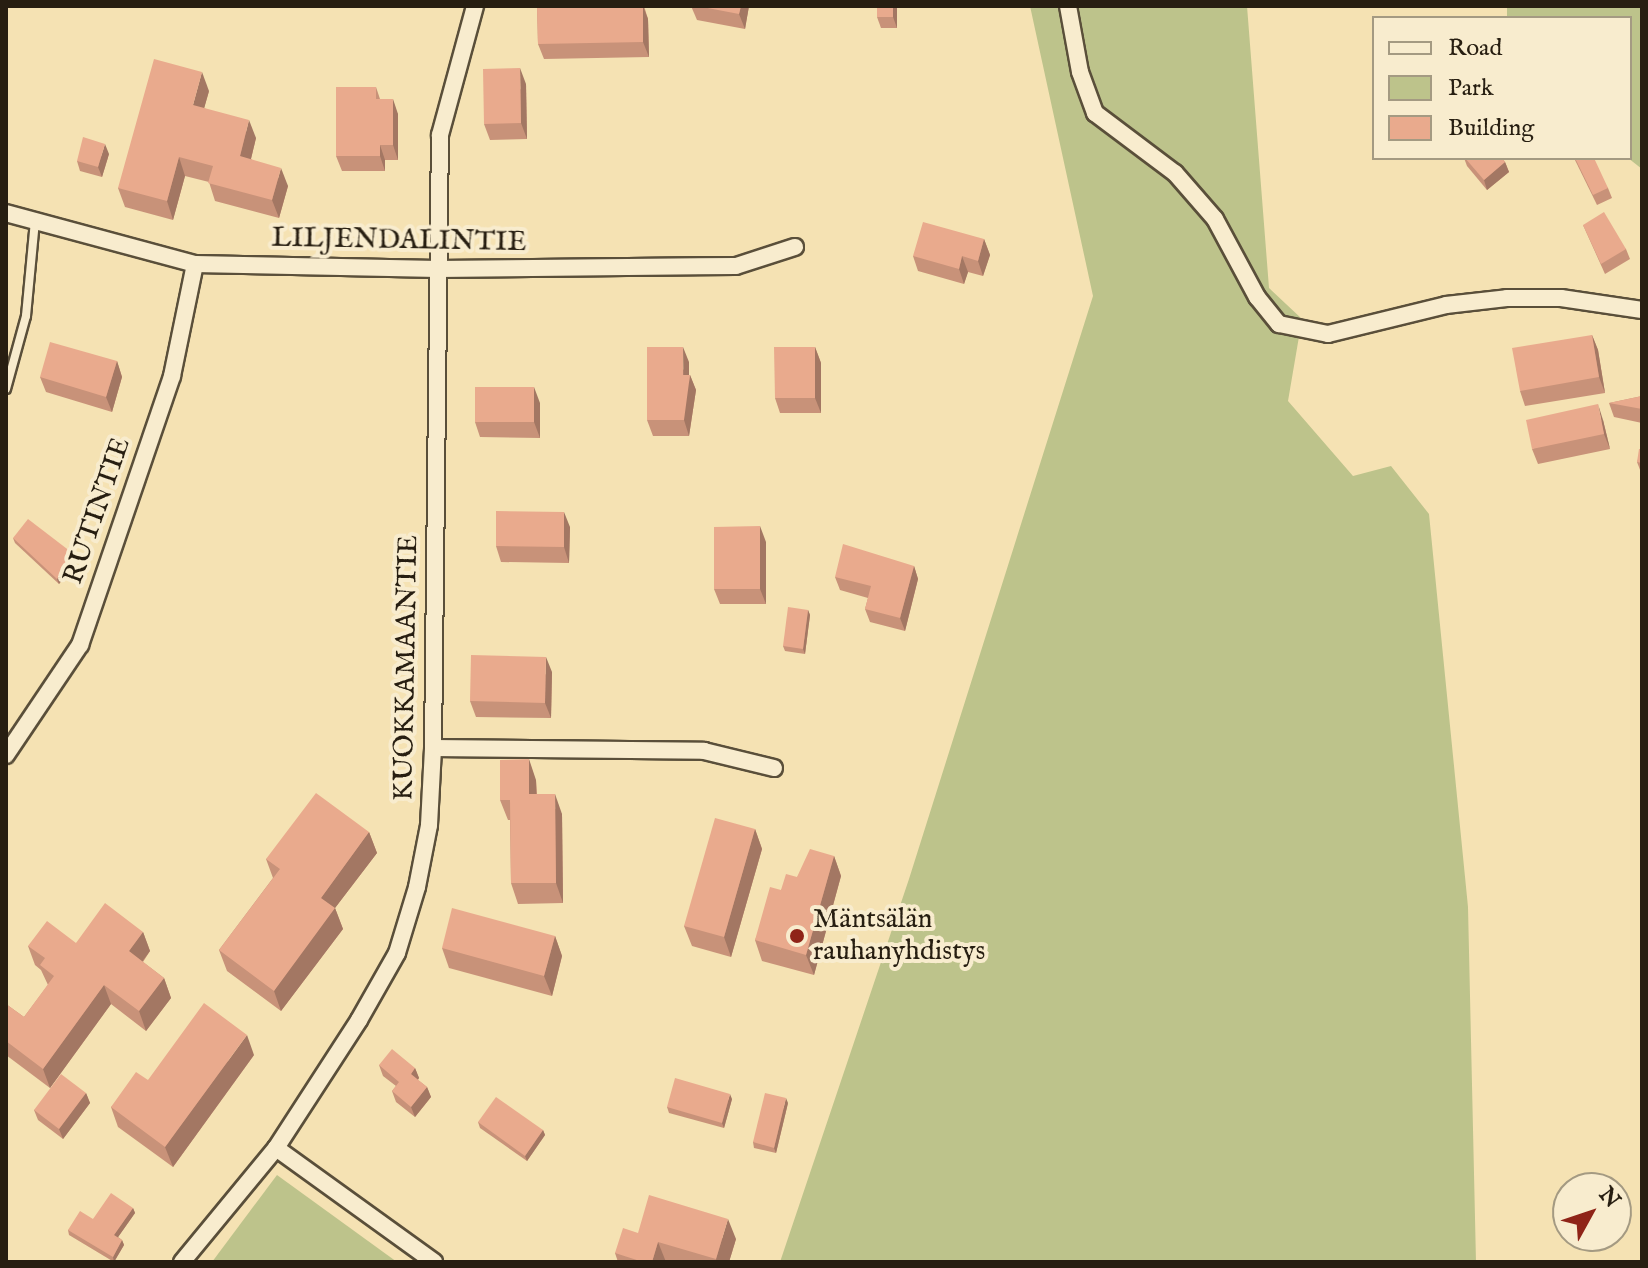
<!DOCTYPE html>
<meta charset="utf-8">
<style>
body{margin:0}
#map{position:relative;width:1648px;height:1268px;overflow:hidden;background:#f5e2b3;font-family:"IM FELL English",serif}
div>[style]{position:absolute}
.green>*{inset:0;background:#bdc38b}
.roads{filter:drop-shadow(2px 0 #5a4f3a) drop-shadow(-2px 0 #5a4f3a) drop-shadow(0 2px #5a4f3a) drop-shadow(0 -2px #5a4f3a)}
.lane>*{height:8px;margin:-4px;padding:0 4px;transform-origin:4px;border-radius:4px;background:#f8ecce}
.street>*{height:16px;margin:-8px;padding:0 8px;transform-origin:8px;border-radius:8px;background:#f8ecce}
.wall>*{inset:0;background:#c89279}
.shaded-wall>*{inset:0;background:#a37763}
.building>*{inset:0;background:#e9aa8d}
.dots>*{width:22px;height:22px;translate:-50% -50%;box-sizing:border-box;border:4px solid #f8ecce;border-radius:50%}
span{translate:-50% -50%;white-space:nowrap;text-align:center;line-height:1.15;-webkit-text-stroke:8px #f8ecce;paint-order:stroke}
.street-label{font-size:28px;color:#271e11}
.poi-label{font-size:28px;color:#271e11}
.left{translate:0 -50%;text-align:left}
.frame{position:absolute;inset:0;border:8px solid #271e11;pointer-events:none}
.legend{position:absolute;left:1372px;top:16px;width:260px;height:144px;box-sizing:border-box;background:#f8ecce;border:2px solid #a49a82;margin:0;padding:10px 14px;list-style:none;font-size:24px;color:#271e11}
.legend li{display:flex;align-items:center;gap:16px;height:40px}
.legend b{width:40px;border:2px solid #a49a82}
.north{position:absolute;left:1552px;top:1172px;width:80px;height:80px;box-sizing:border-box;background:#f8ecce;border:2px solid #a49a82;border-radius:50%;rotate:50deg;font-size:22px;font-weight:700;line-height:32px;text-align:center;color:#271e11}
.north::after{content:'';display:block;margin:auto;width:28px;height:36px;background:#8f2418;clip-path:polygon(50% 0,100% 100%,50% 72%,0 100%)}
</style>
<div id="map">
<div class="green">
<div style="clip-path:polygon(1030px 6px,1247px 6px,1269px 288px,1302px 319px,1288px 401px,1353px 476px,1391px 466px,1429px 514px,1468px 907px,1476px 1262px,780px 1262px,909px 879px,1093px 296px)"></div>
<div style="clip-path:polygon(1507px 6px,1642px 6px,1642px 169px,1628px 158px,1630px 18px,1507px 18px)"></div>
<div style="clip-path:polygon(277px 1175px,397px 1262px,212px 1262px)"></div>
</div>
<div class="roads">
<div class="lane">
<div style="left:6px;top:389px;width:76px;rotate:-74.7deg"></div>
<div style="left:26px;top:316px;width:95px;rotate:-84.6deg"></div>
</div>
<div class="street">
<div style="left:1068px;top:6px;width:67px;rotate:79.7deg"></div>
<div style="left:1080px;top:72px;width:44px;rotate:69.9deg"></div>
<div style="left:1095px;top:113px;width:100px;rotate:36.9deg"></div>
<div style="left:1175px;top:173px;width:61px;rotate:49deg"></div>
<div style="left:1215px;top:219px;width:89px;rotate:61.7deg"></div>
<div style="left:1257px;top:297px;width:35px;rotate:51deg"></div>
<div style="left:1279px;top:324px;width:50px;rotate:11.5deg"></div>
<div style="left:1328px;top:334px;width:122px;rotate:-13.8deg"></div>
<div style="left:1446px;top:305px;width:61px;rotate:-6.5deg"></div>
<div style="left:1507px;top:298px;width:54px"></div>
<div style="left:1561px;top:298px;width:82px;rotate:8.4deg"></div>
<div style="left:6px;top:213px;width:196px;rotate:15.1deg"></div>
<div style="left:195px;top:264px;width:243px;rotate:1.2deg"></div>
<div style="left:438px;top:269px;width:298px;rotate:-0.6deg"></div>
<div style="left:736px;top:266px;width:62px;rotate:-17.9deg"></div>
<div style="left:433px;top:748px;width:271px;rotate:0.6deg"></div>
<div style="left:704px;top:751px;width:72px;rotate:13.7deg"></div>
<div style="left:6px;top:755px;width:133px;rotate:-56.1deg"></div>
<div style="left:80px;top:645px;width:284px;rotate:-71.1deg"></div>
<div style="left:172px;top:376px;width:114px;rotate:-78.4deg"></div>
<div style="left:276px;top:1148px;width:195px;rotate:35.8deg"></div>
<div style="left:182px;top:1262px;width:148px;rotate:-50.5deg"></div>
<div style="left:276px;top:1148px;width:153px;rotate:-57deg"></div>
<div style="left:359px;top:1020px;width:77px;rotate:-60.4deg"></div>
<div style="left:397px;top:953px;width:69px;rotate:-73.1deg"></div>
<div style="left:417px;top:887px;width:63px;rotate:-79deg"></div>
<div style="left:429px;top:825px;width:77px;rotate:-87deg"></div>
<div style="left:433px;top:748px;width:613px;rotate:-89.35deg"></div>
<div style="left:440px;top:135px;width:134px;rotate:-74.8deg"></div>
</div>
</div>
<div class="wall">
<div style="clip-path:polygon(537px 6px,644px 6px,648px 19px,649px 57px,544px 59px,538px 44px)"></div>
<div style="clip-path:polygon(691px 6px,749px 6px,745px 29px,697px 20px)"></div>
<div style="clip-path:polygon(877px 6px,897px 6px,897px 28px,881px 28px,877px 17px)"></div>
<div style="clip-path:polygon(526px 84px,527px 139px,490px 140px,484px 124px)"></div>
<div style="clip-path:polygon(376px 87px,380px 99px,398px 114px,398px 160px,385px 160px,385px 171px,342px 171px,336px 156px)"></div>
<div style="clip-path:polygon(209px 91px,204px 108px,256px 138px,251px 159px,288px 186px,279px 218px,215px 201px,209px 182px,185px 176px,173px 220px,125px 207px,118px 188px)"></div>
<div style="clip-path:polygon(109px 154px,102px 177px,80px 171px,77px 161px)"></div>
<div style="clip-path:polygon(1464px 158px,1502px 158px,1505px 162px,1509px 172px,1487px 190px,1467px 166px)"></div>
<div style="clip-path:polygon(1574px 158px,1608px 188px,1612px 198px,1597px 205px)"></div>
<div style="clip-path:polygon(1583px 225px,1626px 249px,1630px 259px,1605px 274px)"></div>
<div style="clip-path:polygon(984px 239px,990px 255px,983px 276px,968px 272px,964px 284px,918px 271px,913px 256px)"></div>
<div style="clip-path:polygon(1592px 335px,1598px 350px,1605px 393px,1525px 406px,1520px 391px)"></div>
<div style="clip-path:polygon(815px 347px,821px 363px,821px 413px,780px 413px,775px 398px)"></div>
<div style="clip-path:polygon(117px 361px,122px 377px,112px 412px,46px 392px,40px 377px)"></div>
<div style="clip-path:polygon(689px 362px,689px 375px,690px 375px,696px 390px,689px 436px,653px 436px,647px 420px)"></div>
<div style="clip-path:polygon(1642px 396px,1642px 423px,1614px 417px,1609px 403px)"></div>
<div style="clip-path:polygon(540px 403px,540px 438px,480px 437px,475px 422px)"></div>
<div style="clip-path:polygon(1603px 420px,1610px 449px,1538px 464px,1532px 449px)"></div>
<div style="clip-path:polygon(1642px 449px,1642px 475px,1637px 462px)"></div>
<div style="clip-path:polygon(570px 527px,569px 563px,501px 562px,496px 546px)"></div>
<div style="clip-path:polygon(13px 538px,75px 555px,77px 560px,59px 584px,15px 543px)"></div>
<div style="clip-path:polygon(766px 542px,766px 604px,720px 604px,714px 589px)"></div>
<div style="clip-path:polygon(914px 566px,918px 579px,905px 631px,870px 622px,865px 609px,868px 598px,840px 590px,835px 577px)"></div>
<div style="clip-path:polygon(808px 610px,810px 615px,805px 654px,785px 651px,783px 646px)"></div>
<div style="clip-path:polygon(552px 672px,551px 718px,476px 717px,470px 701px)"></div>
<div style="clip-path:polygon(536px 780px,537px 794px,562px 814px,563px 903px,518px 904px,511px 883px,510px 820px,508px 820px,500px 800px)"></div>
<div style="clip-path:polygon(755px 829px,762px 849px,731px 957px,692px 946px,684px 926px)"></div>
<div style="clip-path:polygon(369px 832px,377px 853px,335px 908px,343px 929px,281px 1011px,227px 971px,219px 950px,273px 878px,266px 859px)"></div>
<div style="clip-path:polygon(834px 856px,841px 876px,814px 975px,762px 961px,755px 940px,781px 890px,797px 877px)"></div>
<div style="clip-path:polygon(143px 932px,150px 951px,143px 962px,164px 978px,171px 998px,146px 1031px,111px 1004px,50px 1088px,6px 1055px,6px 1004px,24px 1017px,48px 985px,41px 970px,35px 965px,28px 946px,76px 943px)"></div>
<div style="clip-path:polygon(555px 936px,562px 956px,552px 996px,449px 968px,442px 948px)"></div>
<div style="clip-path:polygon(254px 1055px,173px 1167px,118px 1127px,111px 1107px,148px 1080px)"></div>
<div style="clip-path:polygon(379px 1065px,415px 1068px,419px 1078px,418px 1080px,427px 1087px,431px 1097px,415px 1117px,396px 1102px,392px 1091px,396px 1086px,383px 1076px)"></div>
<div style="clip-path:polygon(86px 1093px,90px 1103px,63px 1139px,38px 1120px,34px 1110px)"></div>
<div style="clip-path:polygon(732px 1099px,724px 1128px,669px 1113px,667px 1107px)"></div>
<div style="clip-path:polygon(788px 1103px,776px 1153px,754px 1148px,753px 1142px)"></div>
<div style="clip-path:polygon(478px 1122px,543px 1130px,545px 1135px,527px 1161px,480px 1128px)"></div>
<div style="clip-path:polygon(133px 1208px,135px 1213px,118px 1237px,122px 1240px,124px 1245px,114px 1262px,69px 1235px,68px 1230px,93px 1219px)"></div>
<div style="clip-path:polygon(638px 1233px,736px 1239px,729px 1262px,618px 1262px,615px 1253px)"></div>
</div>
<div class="shaded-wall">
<div style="clip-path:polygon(643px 6px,648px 19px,649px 57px,643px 42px)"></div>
<div style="clip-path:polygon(741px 6px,749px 6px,745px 29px,739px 14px)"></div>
<div style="clip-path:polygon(893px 6px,897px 6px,897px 28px,893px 17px)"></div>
<div style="clip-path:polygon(520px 68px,526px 84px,527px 139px,521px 123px)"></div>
<div style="clip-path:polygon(202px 72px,209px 91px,200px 123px,193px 105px)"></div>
<div style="clip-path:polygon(393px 99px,398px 114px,398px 160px,393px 145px)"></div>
<div style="clip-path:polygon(249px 120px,256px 138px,247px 175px,240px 156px)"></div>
<div style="clip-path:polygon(105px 144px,109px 154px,102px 177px,98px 167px)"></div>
<div style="clip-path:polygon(380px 145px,385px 160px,385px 171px,380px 156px)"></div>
<div style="clip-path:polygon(179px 157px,185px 176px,173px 220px,167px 201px)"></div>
<div style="clip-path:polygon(1505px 162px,1509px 172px,1487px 190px,1484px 180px)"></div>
<div style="clip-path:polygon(281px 168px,288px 186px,279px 218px,272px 200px)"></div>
<div style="clip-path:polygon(984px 239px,990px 255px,983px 276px,978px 261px)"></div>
<div style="clip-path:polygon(962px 256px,968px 272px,964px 284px,959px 269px)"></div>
<div style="clip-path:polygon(1592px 335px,1598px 350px,1605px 393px,1599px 377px)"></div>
<div style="clip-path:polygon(683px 347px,689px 362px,689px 382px,690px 375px,696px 390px,689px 436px,684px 420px)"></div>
<div style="clip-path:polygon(815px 347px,821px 363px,821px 413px,815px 398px)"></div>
<div style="clip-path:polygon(117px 361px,122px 377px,112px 412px,106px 397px)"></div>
<div style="clip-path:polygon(534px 387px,540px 403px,540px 438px,534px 422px)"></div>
<div style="clip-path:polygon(1598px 404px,1603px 420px,1610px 449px,1604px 434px)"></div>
<div style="clip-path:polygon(564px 512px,570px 527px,569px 563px,564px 547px)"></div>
<div style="clip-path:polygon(760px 526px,766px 542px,766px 604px,760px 589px)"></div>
<div style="clip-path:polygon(75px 555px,77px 560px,59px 584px,57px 579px)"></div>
<div style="clip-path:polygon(914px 566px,918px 579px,905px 631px,900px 618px)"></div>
<div style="clip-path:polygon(808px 610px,810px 615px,805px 654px,803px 649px)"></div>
<div style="clip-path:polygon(546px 657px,552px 672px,551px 718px,545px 703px)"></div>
<div style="clip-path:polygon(529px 759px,536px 780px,537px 815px,529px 794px)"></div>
<div style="clip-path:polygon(555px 794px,562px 814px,563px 903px,556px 883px)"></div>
<div style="clip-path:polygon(755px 829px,762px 849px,731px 957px,724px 937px)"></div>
<div style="clip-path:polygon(369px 832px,377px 853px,335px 908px,343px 929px,281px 1011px,274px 991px,321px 898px)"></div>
<div style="clip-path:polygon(834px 856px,841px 876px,814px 975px,806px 955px)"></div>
<div style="clip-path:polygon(143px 932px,150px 951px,136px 970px,129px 951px)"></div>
<div style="clip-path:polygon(555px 936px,562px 956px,552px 996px,544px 976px)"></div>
<div style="clip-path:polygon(164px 978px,171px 998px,146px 1031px,139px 1011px)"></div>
<div style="clip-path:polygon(104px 985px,111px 1004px,50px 1088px,43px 1069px)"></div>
<div style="clip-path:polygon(247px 1035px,254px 1055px,173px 1167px,165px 1147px)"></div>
<div style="clip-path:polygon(415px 1068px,419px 1078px,414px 1084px,411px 1074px)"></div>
<div style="clip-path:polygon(427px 1087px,431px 1097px,415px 1117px,411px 1107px)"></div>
<div style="clip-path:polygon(86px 1093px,90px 1103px,63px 1139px,59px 1129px)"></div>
<div style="clip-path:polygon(730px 1094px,732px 1099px,724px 1128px,722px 1123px)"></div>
<div style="clip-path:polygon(786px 1098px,788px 1103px,776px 1153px,774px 1148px)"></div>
<div style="clip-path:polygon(543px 1130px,545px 1135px,527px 1161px,525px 1156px)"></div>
<div style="clip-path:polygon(133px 1208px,135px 1213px,116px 1240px,114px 1235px)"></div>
<div style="clip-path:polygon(728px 1219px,736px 1239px,729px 1262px,717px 1262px,716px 1259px)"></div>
<div style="clip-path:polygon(122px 1240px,124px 1245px,114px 1262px,113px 1257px)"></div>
<div style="clip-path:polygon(658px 1242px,666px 1262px,652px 1262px)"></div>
</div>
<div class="building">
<div style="clip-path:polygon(537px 6px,643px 6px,643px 42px,538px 44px)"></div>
<div style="clip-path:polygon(697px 6px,741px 6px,739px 14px)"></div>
<div style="clip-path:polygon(877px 6px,893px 6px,893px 17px,877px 17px)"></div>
<div style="clip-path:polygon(154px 59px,202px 72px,193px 105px,249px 120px,240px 156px,281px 168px,272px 200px,208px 183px,213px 166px,179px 157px,167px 201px,118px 188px)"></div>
<div style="clip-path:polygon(520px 68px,521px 123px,484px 124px,483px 69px)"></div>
<div style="clip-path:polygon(336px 87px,376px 87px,376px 99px,393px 99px,393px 145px,380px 145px,380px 156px,336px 156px)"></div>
<div style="clip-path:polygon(83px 137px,105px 144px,98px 167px,77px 161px)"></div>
<div style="clip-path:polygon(1465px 158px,1502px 158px,1505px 162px,1484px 180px)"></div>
<div style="clip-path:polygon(1575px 158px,1594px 158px,1608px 188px,1593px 195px)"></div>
<div style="clip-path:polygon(1604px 212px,1626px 249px,1601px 264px,1583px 225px)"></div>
<div style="clip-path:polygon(923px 222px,984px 239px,978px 261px,962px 256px,959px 269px,913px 256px)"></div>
<div style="clip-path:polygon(1592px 335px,1599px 377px,1520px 391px,1512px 348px)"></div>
<div style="clip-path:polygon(50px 342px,117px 361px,106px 397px,40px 377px)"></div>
<div style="clip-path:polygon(647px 347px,683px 347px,683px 375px,690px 375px,684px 420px,647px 420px)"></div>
<div style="clip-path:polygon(774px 347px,815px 347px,815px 398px,775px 398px)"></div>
<div style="clip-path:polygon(475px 387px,534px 387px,534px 422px,475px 422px)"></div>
<div style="clip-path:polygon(1642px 396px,1642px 409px,1609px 403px)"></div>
<div style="clip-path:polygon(1598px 404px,1604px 434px,1532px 449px,1526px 420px)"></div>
<div style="clip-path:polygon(1639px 449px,1642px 449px,1642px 463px,1637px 462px)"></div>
<div style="clip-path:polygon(496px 511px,564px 512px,564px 547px,496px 546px)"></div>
<div style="clip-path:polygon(28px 519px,75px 555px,57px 579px,13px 538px)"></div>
<div style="clip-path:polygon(760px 526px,760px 589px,714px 589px,714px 527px)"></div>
<div style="clip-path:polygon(843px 544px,914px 566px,900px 618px,865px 609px,871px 586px,835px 577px)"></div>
<div style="clip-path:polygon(788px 607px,808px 610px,803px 649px,783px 646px)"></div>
<div style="clip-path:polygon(471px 655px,546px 657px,545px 703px,470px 701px)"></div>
<div style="clip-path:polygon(529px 759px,529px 794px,555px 794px,556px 883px,511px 883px,510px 800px,500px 800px,500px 760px)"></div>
<div style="clip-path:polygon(316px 793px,369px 832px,321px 898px,335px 908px,274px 991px,219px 950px,280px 869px,266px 859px)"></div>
<div style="clip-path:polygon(715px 818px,755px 829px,724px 937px,684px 926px)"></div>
<div style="clip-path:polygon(810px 849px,834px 856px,806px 955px,755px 940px,770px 887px,781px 890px,786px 874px,797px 877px)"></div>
<div style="clip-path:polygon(105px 903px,143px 932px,129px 951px,164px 978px,139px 1011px,104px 985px,43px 1069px,6px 1041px,6px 1004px,24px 1017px,54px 976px,40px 965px,45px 958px,28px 946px,47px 921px,76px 943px)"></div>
<div style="clip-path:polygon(452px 908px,555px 936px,544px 976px,442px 948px)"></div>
<div style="clip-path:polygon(204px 1003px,247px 1035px,165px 1147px,111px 1107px,136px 1072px,148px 1080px)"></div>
<div style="clip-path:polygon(392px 1049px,415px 1068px,411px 1074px,427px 1087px,411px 1107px,392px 1091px,399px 1082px,379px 1065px)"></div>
<div style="clip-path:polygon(61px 1074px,86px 1093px,59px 1129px,34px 1110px)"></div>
<div style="clip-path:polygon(675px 1078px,730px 1094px,722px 1123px,667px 1107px)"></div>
<div style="clip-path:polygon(765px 1093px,786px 1098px,774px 1148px,753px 1142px)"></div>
<div style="clip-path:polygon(496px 1097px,543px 1130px,525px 1156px,478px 1122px)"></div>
<div style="clip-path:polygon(111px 1193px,133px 1208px,114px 1235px,122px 1240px,113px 1257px,68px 1230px,80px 1211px,93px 1219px)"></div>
<div style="clip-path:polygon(649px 1195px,728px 1219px,716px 1259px,658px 1242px,652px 1262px,643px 1262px,615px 1253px,623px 1228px,638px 1233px)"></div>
</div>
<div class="dots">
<div style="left:797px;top:936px;background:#8f2418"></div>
</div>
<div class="street-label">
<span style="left:399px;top:241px;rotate:1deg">LILJENDALINTIE</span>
<span style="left:98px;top:511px;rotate:-71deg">RUTINTIE</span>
<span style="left:407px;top:668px;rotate:-89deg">KUOKKAMAANTIE</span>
</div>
<div class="poi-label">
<span class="left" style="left:813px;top:936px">Mäntsälän<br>rauhanyhdistys</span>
</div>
<div class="frame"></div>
<ul class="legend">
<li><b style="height:10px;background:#f8ecce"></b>Road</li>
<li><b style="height:22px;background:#bdc38b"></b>Park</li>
<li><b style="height:22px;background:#e9aa8d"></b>Building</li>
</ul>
<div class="north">N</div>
</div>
